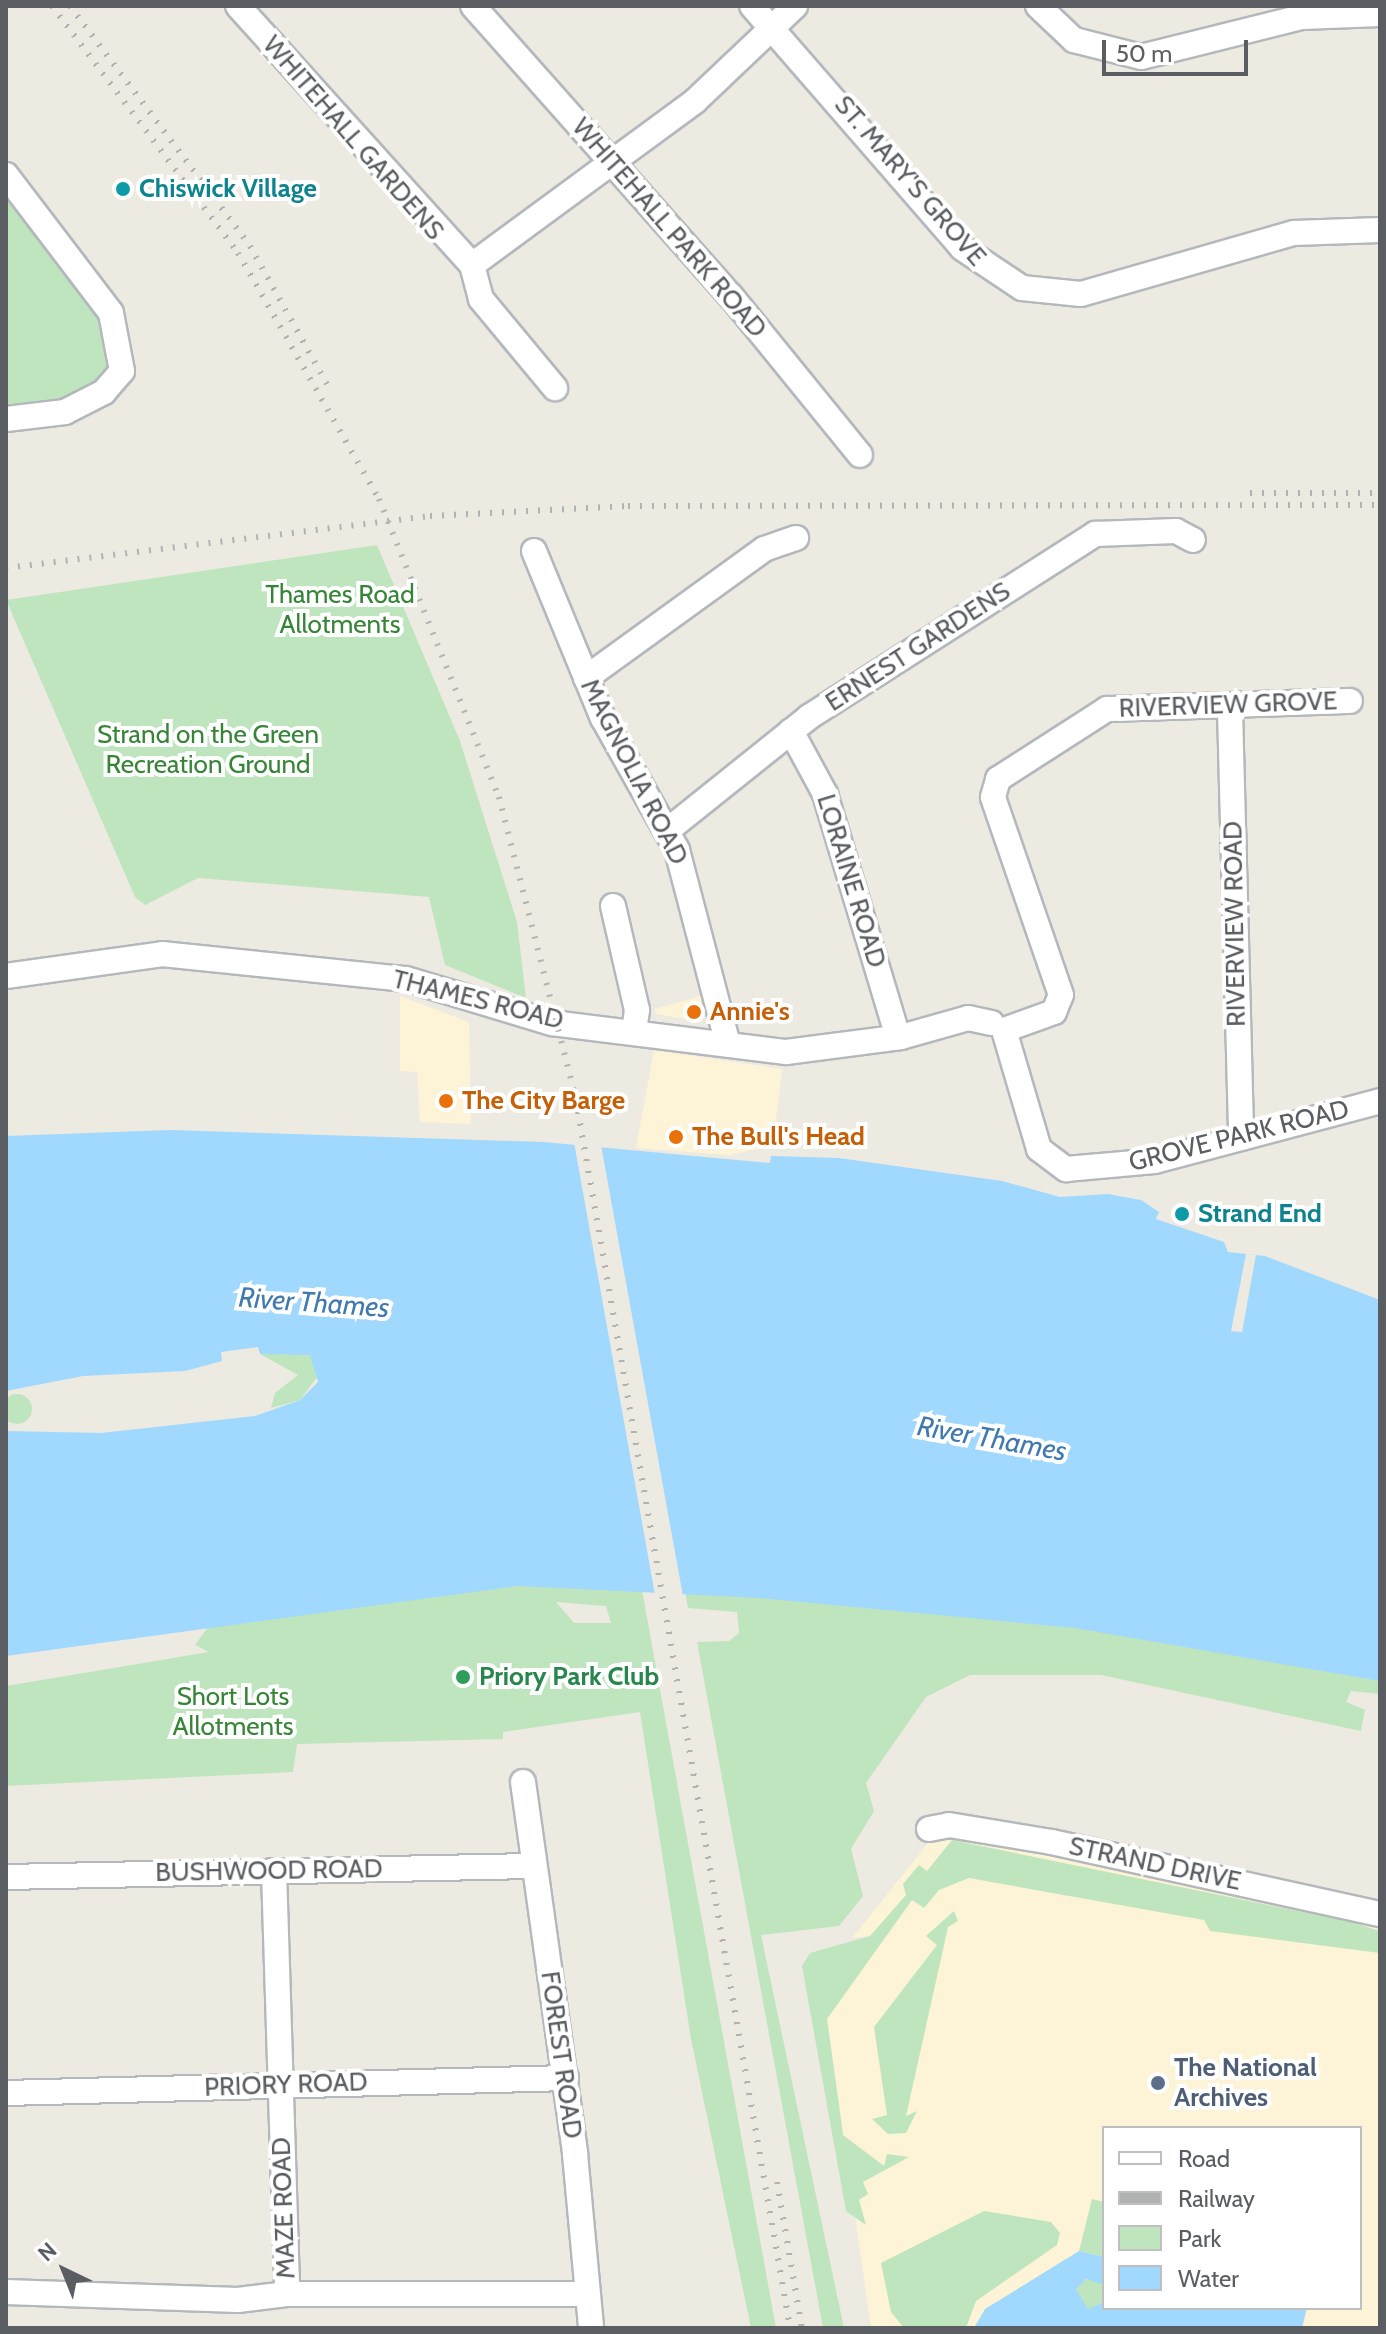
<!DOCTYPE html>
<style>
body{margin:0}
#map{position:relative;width:1386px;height:2334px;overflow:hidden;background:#edeae2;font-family:Cabin,sans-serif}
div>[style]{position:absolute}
.commercial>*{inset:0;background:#fdf3d6}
.green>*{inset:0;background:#bfe5be}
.round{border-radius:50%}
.water>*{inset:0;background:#a1d8fe}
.pier>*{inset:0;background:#edeae2}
.roads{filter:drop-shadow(2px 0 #b4b8bc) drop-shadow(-2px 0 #b4b8bc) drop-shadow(0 2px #b4b8bc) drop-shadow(0 -2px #b4b8bc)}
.minor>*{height:24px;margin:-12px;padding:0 12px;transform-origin:12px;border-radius:12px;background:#fff}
.rail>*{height:6px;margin-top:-3px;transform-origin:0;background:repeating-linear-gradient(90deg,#b1b2b2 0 2px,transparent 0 12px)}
.dots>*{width:22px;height:22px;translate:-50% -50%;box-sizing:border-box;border:4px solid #fff;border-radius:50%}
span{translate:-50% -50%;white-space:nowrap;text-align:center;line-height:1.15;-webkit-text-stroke:8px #fff;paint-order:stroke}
.street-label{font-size:26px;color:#5a5e62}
.culture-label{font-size:26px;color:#0d838f;font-weight:700}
.left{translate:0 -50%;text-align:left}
.park-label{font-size:26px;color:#368537}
.food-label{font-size:26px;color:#c56008;font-weight:700}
.leisure-label{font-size:26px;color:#27864d;font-weight:700}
.service-label{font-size:26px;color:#4e5e75;font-weight:700}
.water-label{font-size:28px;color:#3f79af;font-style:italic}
.frame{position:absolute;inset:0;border:8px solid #5a5e62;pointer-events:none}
.legend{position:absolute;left:1102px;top:2126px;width:260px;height:184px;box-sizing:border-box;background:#fff;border:2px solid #bdbfc0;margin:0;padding:10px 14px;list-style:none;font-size:24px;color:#5a5e62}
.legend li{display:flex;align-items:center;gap:16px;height:40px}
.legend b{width:40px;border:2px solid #bdbfc0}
.north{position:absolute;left:24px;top:2230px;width:80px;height:80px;-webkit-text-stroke:6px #fff;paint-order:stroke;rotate:317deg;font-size:22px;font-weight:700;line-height:32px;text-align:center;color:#5a5e62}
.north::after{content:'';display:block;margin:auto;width:28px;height:36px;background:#5a5e62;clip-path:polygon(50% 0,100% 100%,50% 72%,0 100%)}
.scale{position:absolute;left:1102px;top:40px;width:146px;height:36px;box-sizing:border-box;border:4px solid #5a5e62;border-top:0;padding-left:10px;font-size:24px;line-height:28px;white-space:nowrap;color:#5a5e62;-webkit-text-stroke:6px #fff;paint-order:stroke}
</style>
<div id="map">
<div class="commercial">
<div style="clip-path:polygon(400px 996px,469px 1022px,471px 1124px,420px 1122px,417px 1072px,400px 1071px)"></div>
<div style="clip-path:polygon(701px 996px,702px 1022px,656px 1014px,655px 1009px)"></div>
<div style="clip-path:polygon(654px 1050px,782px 1069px,773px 1146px,729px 1155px,636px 1148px)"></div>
<div style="clip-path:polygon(evenodd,952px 1829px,1380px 1928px,1380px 2328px,871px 2328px,827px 2019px,869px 1936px,852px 1938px,934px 1836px,952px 1829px,1104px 2128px,1360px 2128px,1360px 2308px,1104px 2308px,1104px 2128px)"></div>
</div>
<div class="green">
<div style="clip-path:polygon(6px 178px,122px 337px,103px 390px,6px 422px)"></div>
<div style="clip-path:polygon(377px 545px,460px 741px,517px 922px,526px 998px,445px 965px,429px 897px,198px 878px,145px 905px,135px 897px,6px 600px)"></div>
<div style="clip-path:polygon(282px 1349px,310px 1355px,320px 1373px,300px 1400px,271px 1408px,275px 1393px,298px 1375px,260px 1354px)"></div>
<div class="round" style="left:2px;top:1394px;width:30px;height:30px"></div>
<div style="clip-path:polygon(evenodd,414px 1580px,642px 1590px,776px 2328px,751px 2328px,691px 2039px,640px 1712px,503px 1732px,503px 1739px,297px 1744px,293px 1772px,6px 1786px,6px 1686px,209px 1652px,195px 1645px,211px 1623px,414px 1580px,556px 1602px,606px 1606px,611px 1623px,574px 1623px,556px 1602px)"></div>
<div style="clip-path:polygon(684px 1584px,961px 1597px,1380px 1676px,1380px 1694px,1351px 1691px,1346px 1702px,1365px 1710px,1361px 1731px,1101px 1675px,970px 1675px,926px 1697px,866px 1783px,874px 1811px,851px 1849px,863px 1896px,839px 1926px,761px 1935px,844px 2328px,823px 2328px,697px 1642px,729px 1641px,739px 1633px,737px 1612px,688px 1608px)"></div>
<div style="clip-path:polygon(952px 1840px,1351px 1922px,1380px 1931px,1380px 1953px,1210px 1931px,1204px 1920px,969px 1878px,939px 1890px,924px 1908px,912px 1900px,827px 2019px,843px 2135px,884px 2166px,887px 2154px,909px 2157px,863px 2182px,868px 2194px,859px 2200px,866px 2225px,846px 2211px,802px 1966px,810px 1953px,870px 1936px,906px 1895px,903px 1884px,919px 1865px,927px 1871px)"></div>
<div style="clip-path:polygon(954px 1911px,958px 1921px,948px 1927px,906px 2116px,917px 2111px,906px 2133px,888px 2134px,872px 2119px,887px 2115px,874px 2027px,937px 1945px,926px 1936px)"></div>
<div style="clip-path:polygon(1092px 2199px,1104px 2202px,1104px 2257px,1079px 2251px)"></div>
<div style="clip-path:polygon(984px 2211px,1051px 2222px,1060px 2233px,1057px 2245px,976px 2301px,966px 2328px,904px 2328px,891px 2312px,881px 2263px)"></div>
<div class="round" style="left:1075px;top:2279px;width:30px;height:30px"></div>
</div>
<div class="water">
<div style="clip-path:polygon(170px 1130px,544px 1142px,770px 1163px,771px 1156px,839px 1158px,1002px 1181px,1060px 1197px,1108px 1194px,1141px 1200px,1159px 1212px,1156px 1219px,1224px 1242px,1228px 1252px,1265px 1256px,1380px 1300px,1380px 1681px,1075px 1628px,759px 1598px,518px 1586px,6px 1656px,6px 1431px,101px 1433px,255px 1416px,300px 1400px,318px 1382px,310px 1355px,260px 1354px,258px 1347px,221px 1352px,222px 1361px,185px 1371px,83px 1376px,6px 1391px,6px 1136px)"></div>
<div style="clip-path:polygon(1079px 2251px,1104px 2257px,1104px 2285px,1086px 2279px,1076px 2289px,1088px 2309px,1104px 2302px,1104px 2308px,1307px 2308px,1302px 2328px,974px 2328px,985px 2309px)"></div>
</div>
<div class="pier">
<div style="clip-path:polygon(574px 1142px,601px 1145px,683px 1596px,655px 1595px)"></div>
<div style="clip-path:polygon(1246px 1254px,1256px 1255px,1242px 1332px,1231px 1331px)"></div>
</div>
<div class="roads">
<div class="minor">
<div style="left:238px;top:6px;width:349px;rotate:47.9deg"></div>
<div style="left:473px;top:6px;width:387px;rotate:48.4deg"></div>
<div style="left:730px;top:295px;width:206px;rotate:50.9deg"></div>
<div style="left:752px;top:6px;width:320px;rotate:49deg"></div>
<div style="left:962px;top:248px;width:72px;rotate:33.7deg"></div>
<div style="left:1022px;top:288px;width:59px;rotate:5.8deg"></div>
<div style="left:1081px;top:294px;width:222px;rotate:-16deg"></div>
<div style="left:1294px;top:233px;width:86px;rotate:-2deg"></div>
<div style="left:1038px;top:6px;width:50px;rotate:43.4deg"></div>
<div style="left:1074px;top:40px;width:69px;rotate:14.2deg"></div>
<div style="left:1141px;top:57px;width:166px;rotate:-14deg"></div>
<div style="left:1302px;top:17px;width:78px;rotate:-2.2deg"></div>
<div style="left:6px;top:175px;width:173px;rotate:52.7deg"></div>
<div style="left:111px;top:313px;width:59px;rotate:79.3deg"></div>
<div style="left:122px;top:371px;width:28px;rotate:131deg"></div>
<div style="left:104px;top:392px;width:44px;rotate:152.9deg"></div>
<div style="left:65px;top:412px;width:59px;rotate:173.2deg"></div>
<div style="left:472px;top:265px;width:277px;rotate:-36.3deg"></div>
<div style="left:695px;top:101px;width:138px;rotate:-43.5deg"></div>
<div style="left:472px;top:265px;width:35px;rotate:75deg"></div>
<div style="left:481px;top:299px;width:116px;rotate:50.3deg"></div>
<div style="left:534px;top:551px;width:181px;rotate:67.6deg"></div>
<div style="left:603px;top:718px;width:151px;rotate:60.7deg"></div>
<div style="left:677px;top:850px;width:201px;rotate:75.3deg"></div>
<div style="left:586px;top:678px;width:220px;rotate:-35.9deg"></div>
<div style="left:764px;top:549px;width:34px;rotate:-19deg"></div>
<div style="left:1230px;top:710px;width:428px;rotate:88.5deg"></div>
<div style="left:791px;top:731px;width:72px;rotate:61.6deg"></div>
<div style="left:825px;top:794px;width:254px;rotate:73.3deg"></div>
<div style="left:668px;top:830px;width:181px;rotate:-38.7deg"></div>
<div style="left:809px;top:717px;width:340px;rotate:-32.6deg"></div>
<div style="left:1095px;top:534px;width:81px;rotate:-2.1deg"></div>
<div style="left:1176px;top:531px;width:19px;rotate:28deg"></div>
<div style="left:613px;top:906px;width:107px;rotate:77deg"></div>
<div style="left:637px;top:1010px;width:21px;rotate:98deg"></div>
<div style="left:6px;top:976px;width:158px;rotate:-8deg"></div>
<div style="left:162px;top:954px;width:245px;rotate:5.9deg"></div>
<div style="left:406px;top:979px;width:152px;rotate:16.8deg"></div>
<div style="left:552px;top:1023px;width:236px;rotate:7.1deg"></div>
<div style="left:786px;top:1052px;width:116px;rotate:-7.4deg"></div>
<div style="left:901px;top:1037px;width:70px;rotate:-15.8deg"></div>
<div style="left:968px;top:1018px;width:24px;rotate:12deg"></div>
<div style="left:1004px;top:1030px;width:53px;rotate:-19.8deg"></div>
<div style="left:1054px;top:1012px;width:18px;rotate:-68deg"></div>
<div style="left:1061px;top:995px;width:209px;rotate:-109deg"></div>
<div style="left:993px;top:797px;width:19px;rotate:-74deg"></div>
<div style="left:998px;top:779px;width:130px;rotate:-32.7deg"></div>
<div style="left:1107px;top:709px;width:243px;rotate:-1.9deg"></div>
<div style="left:1004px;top:1030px;width:124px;rotate:73.6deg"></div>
<div style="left:1039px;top:1149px;width:34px;rotate:37deg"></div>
<div style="left:1066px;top:1169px;width:89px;rotate:-5.1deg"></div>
<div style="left:1155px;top:1161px;width:233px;rotate:-14.9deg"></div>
<div style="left:523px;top:1782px;width:376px;rotate:82deg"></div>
<div style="left:575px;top:2154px;width:175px;rotate:84.7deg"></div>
<div style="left:929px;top:1829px;width:20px;rotate:-11deg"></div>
<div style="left:949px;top:1825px;width:104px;rotate:9.4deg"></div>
<div style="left:1052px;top:1842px;width:336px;rotate:12.4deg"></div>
<div style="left:274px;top:1871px;width:423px;rotate:88.2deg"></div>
<div style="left:287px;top:2294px;width:298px"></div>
<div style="left:6px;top:1877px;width:527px;rotate:-1.2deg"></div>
<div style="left:6px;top:2093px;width:560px;rotate:-1.53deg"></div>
<div style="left:6px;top:2292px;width:232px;rotate:2deg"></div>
<div style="left:238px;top:2300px;width:49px;rotate:-7deg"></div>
</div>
</div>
<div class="rail">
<div style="left:52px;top:6px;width:309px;rotate:53deg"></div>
<div style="left:238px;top:253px;width:284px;rotate:60.2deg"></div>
<div style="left:379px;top:499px;width:321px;rotate:68.1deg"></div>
<div style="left:499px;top:797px;width:313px;rotate:75.7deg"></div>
<div style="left:576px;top:1100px;width:1247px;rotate:80.11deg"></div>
<div style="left:70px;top:6px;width:300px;rotate:53.1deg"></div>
<div style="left:250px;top:246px;width:162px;rotate:60.9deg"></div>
<div style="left:1250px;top:493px;width:130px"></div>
<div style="left:6px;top:568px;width:427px;rotate:-7deg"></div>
<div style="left:430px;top:516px;width:198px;rotate:-2.9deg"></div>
<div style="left:628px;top:506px;width:752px;rotate:-0.08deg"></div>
<div style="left:777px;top:2182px;width:148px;rotate:80.3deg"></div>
</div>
<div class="dots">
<div style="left:123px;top:189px;background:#0f9aa8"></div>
<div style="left:694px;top:1012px;background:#e8710a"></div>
<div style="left:446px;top:1101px;background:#e8710a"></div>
<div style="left:676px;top:1137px;background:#e8710a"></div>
<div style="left:1182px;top:1214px;background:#0f9aa8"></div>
<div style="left:463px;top:1677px;background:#2e9e5b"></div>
<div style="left:1158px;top:2083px;background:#5c6f8a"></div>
</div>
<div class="street-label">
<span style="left:353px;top:138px;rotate:49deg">WHITEHALL GARDENS</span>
<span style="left:910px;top:181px;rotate:49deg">ST. MARY'S GROVE</span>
<span style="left:669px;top:228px;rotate:49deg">WHITEHALL PARK ROAD</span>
<span style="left:918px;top:647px;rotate:-33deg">ERNEST GARDENS</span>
<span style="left:1228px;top:705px;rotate:-2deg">RIVERVIEW GROVE</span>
<span style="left:634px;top:772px;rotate:63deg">MAGNOLIA ROAD</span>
<span style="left:851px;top:881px;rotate:73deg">LORAINE ROAD</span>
<span style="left:1235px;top:924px;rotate:-91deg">RIVERVIEW ROAD</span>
<span style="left:478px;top:1000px;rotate:14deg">THAMES ROAD</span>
<span style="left:1239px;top:1136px;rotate:-14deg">GROVE PARK ROAD</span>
<span style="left:1155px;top:1864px;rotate:12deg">STRAND DRIVE</span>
<span style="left:269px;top:1871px;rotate:-1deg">BUSHWOOD ROAD</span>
<span style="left:561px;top:2055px;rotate:82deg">FOREST ROAD</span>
<span style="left:286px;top:2085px;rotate:-2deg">PRIORY ROAD</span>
<span style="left:284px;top:2208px;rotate:-92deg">MAZE ROAD</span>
</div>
<div class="culture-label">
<span class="left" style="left:139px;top:189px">Chiswick Village</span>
<span class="left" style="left:1198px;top:1214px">Strand End</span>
</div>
<div class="park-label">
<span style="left:340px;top:610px">Thames Road<br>Allotments</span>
<span style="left:208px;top:750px">Strand on the Green<br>Recreation Ground</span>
<span style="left:233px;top:1712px">Short Lots<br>Allotments</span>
</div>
<div class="food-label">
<span class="left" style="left:710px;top:1012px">Annie's</span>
<span class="left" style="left:462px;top:1101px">The City Barge</span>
<span class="left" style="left:692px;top:1137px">The Bull's Head</span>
</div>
<div class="leisure-label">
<span class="left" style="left:479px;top:1677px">Priory Park Club</span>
</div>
<div class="service-label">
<span class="left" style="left:1174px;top:2083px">The National<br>Archives</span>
</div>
<div class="water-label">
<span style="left:314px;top:1302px;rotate:4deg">River Thames</span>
<span style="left:992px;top:1438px;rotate:10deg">River Thames</span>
</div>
<div class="frame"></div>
<ul class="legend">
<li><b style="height:10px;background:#fff"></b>Road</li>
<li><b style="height:10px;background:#b1b2b2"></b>Railway</li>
<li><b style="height:22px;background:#bfe5be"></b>Park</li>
<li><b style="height:22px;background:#a1d8fe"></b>Water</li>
</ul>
<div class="north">N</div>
<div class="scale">50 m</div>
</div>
